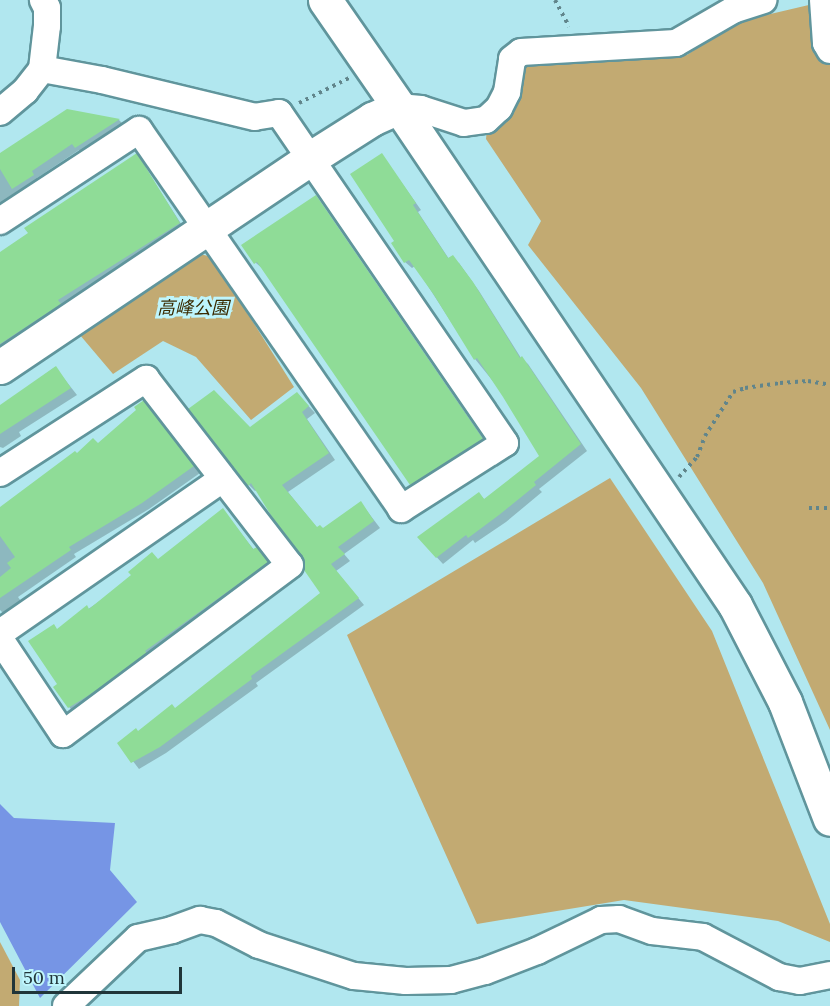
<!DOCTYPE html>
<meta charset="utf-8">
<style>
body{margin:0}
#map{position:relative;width:830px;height:1006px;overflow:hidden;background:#b1e7ef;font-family:Lora,"Noto Sans JP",serif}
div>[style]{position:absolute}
.green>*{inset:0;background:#c2aa72}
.water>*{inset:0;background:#7695e5}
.shadow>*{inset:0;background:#0003}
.building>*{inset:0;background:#8fdc97}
.path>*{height:4px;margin-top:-2px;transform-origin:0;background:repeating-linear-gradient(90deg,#61858b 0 3px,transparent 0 7.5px)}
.roads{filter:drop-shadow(2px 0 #60959c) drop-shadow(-2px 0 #60959c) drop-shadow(0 2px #60959c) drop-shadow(0 -2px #60959c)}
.street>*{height:26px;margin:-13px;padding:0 13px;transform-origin:13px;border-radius:13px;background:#fff}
.secondary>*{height:33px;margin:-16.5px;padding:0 16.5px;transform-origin:16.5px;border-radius:16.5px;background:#fff}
span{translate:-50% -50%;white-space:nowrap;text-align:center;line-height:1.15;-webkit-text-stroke:6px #bef5fc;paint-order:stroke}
.park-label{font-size:18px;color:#3a2a00;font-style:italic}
.scale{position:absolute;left:12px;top:967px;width:170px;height:27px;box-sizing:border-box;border:3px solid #203539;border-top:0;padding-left:8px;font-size:18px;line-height:21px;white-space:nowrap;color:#203539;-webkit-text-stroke:4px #bef5fc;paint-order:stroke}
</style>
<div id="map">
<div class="green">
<div style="clip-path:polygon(813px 4px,830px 22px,830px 730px,763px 583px,641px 388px,528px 245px,541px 221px,486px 139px,487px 129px,522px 63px,687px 55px,733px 23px)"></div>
<div style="clip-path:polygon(200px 254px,212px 257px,294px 387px,251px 420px,196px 357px,163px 341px,113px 374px,74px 328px)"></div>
<div style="clip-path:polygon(610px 478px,712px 631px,830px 924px,830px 942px,778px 921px,624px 900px,477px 924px,347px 635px)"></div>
<div style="clip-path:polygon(0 942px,20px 980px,19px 1006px,0 1006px)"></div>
</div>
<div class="water">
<div style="clip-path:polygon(0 804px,14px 818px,115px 823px,110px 870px,137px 902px,40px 998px,0 922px)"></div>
</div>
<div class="shadow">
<div style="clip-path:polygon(68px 111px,119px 120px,125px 126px,82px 153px,79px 150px,37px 178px,40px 182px,0 203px,0 156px)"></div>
<div style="clip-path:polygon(137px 155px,185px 230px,0 355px,0 254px,30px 233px,26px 228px)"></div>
<div style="clip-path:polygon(382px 155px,421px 210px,418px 212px,449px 259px,459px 263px,479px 291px,521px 358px,528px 364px,587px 451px,539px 489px,542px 492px,506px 522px,475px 543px,473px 540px,443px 564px,419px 538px,479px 494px,485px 500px,541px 457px,505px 396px,475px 359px,415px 266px,412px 268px,405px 262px,396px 241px)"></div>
<div style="clip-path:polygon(316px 197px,488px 446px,418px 491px,263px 269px,256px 263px,243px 245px)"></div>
<div style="clip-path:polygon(55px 367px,77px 395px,19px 432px,21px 436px,3px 448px,0 447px,0 407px)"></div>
<div style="clip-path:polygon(304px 401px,315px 413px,307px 419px,335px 460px,288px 492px,318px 529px,323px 530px,361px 503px,380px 528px,344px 554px,350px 561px,336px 571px,364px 605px,256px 683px,258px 686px,166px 753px,139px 769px,119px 743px,175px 709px,322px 593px,303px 555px,257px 490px,255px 491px,249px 485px,250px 429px)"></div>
<div style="clip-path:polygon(150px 409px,200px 473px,149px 509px,74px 554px,76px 557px,18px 597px,23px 604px,6px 616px,0 610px,0 509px)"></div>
<div style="clip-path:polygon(223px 510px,254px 550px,263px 555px,274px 569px,75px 713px,69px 707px,60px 684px,58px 630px,159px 560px)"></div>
</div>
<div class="building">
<div style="clip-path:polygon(67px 109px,120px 119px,75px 148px,72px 144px,32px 171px,34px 175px,12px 189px,0 169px,0 153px)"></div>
<div style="clip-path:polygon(137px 153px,180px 223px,58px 300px,61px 304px,0 344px,0 252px,28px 233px,24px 228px)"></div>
<div style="clip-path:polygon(382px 153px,416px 203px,413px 205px,448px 258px,453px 255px,473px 282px,520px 358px,522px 356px,581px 444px,534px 482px,536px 485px,499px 515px,468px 538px,466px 535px,436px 558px,417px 537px,479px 492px,484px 499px,539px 456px,503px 397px,477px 358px,474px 360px,434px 295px,409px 260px,404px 263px,391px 243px,394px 241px,350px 174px)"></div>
<div style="clip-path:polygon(316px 195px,483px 439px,410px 485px,257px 262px,254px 264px,241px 245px)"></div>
<div style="clip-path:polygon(56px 366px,71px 388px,0 434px,0 405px)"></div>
<div style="clip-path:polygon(214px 390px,250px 427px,297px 392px,309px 406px,302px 412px,329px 453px,282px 485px,317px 527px,320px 525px,323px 528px,361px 501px,374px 521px,338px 547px,345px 554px,331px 564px,359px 598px,251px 676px,252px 679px,160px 747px,131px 763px,117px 743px,136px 728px,138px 731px,172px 704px,175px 708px,320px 593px,304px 570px,302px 556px,272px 517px,251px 483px,248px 486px,188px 409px)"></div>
<div style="clip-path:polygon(144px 400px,194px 466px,142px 503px,69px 547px,71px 550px,0 598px,0 577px,11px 568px,7px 563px,15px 557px,0 536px,0 507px,75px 451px,77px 453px,93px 438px,98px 443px,136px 410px,134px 407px)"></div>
<div style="clip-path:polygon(223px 508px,253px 549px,257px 547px,269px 562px,145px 651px,147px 653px,99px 689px,68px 708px,53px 687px,57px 684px,28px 641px,54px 624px,57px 629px,87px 605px,89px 609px,131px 575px,128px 572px,152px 552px,158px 559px)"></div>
</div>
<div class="path">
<div style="left:555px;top:0;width:30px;rotate:62deg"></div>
<div style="left:299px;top:103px;width:56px;rotate:-26.6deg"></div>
<div style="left:679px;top:477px;width:27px;rotate:-48deg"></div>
<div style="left:697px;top:457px;width:22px;rotate:-69deg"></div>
<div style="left:705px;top:436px;width:52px;rotate:-57.5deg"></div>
<div style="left:733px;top:392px;width:13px;rotate:-18deg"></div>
<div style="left:745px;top:388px;width:35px;rotate:-8deg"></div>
<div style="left:780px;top:383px;width:28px;rotate:-4deg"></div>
<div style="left:808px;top:381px;width:22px;rotate:10deg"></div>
<div style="left:809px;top:508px;width:21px"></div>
</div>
<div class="roads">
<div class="street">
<div style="left:823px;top:0;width:43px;rotate:86deg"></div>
<div style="left:826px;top:43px;width:8px;rotate:60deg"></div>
<div style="left:399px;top:107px;width:22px;rotate:5deg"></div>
<div style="left:421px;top:109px;width:45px;rotate:18deg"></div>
<div style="left:464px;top:123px;width:22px;rotate:-8deg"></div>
<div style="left:486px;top:120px;width:18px;rotate:-43deg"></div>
<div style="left:499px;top:108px;width:18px;rotate:-63deg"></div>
<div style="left:507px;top:92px;width:33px;rotate:-81deg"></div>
<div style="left:512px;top:59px;width:11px;rotate:-38deg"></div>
<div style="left:521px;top:52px;width:155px;rotate:-3.3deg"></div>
<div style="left:676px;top:43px;width:66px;rotate:-30.1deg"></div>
<div style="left:733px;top:10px;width:32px;rotate:-18deg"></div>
<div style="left:0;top:112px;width:33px;rotate:-40deg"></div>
<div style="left:25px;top:91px;width:28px;rotate:-52deg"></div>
<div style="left:42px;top:69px;width:43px;rotate:-83.4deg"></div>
<div style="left:47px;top:26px;width:18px;rotate:-90deg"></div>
<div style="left:47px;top:8px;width:9px;rotate:-117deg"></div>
<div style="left:0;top:221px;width:166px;rotate:-33.2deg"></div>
<div style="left:139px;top:130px;width:461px;rotate:55.3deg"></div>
<div style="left:401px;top:509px;width:123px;rotate:-32.4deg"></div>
<div style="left:505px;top:443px;width:400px;rotate:-124.4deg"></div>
<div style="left:279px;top:113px;width:24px;rotate:171deg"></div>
<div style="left:255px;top:117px;width:157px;rotate:-166.4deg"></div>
<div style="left:102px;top:80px;width:61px;rotate:-169.6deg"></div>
<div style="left:0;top:473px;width:174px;rotate:-32.8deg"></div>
<div style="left:146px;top:379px;width:235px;rotate:52.3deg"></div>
<div style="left:290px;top:565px;width:283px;rotate:143.3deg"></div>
<div style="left:63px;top:734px;width:114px;rotate:-123.6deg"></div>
<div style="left:0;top:633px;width:270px;rotate:-34.7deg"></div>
<div style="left:66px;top:1006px;width:99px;rotate:-43.4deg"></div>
<div style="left:138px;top:938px;width:35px;rotate:-13deg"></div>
<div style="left:172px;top:930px;width:30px;rotate:-20deg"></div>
<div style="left:200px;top:920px;width:16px;rotate:11deg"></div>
<div style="left:216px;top:923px;width:48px;rotate:27.1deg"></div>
<div style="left:259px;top:945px;width:100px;rotate:18.1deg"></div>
<div style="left:354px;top:976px;width:52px;rotate:5.5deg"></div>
<div style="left:406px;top:981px;width:45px;rotate:-1.3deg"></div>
<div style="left:451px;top:980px;width:35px;rotate:-15deg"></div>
<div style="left:485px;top:971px;width:56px;rotate:-21deg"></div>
<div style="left:537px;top:951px;width:71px;rotate:-25.8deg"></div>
<div style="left:601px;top:920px;width:18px;rotate:-3deg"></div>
<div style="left:619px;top:919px;width:35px;rotate:20deg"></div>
<div style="left:652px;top:931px;width:51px;rotate:6.7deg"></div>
<div style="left:703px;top:937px;width:86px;rotate:27.8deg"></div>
<div style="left:779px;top:977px;width:21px;rotate:11deg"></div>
<div style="left:800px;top:981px;width:31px;rotate:-11deg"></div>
</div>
<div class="secondary">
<div style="left:399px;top:107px;width:601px;rotate:55.99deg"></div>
<div style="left:735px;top:605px;width:109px;rotate:62.7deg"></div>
<div style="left:785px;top:702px;width:125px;rotate:69deg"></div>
<div style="left:0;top:367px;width:372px;rotate:-33.9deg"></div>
<div style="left:309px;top:159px;width:75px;rotate:-32.4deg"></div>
<div style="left:372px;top:119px;width:30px;rotate:-24deg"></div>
<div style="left:399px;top:107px;width:130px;rotate:-124.7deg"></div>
</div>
</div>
<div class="park-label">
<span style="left:193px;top:308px">高峰公園</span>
</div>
<div class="scale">50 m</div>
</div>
